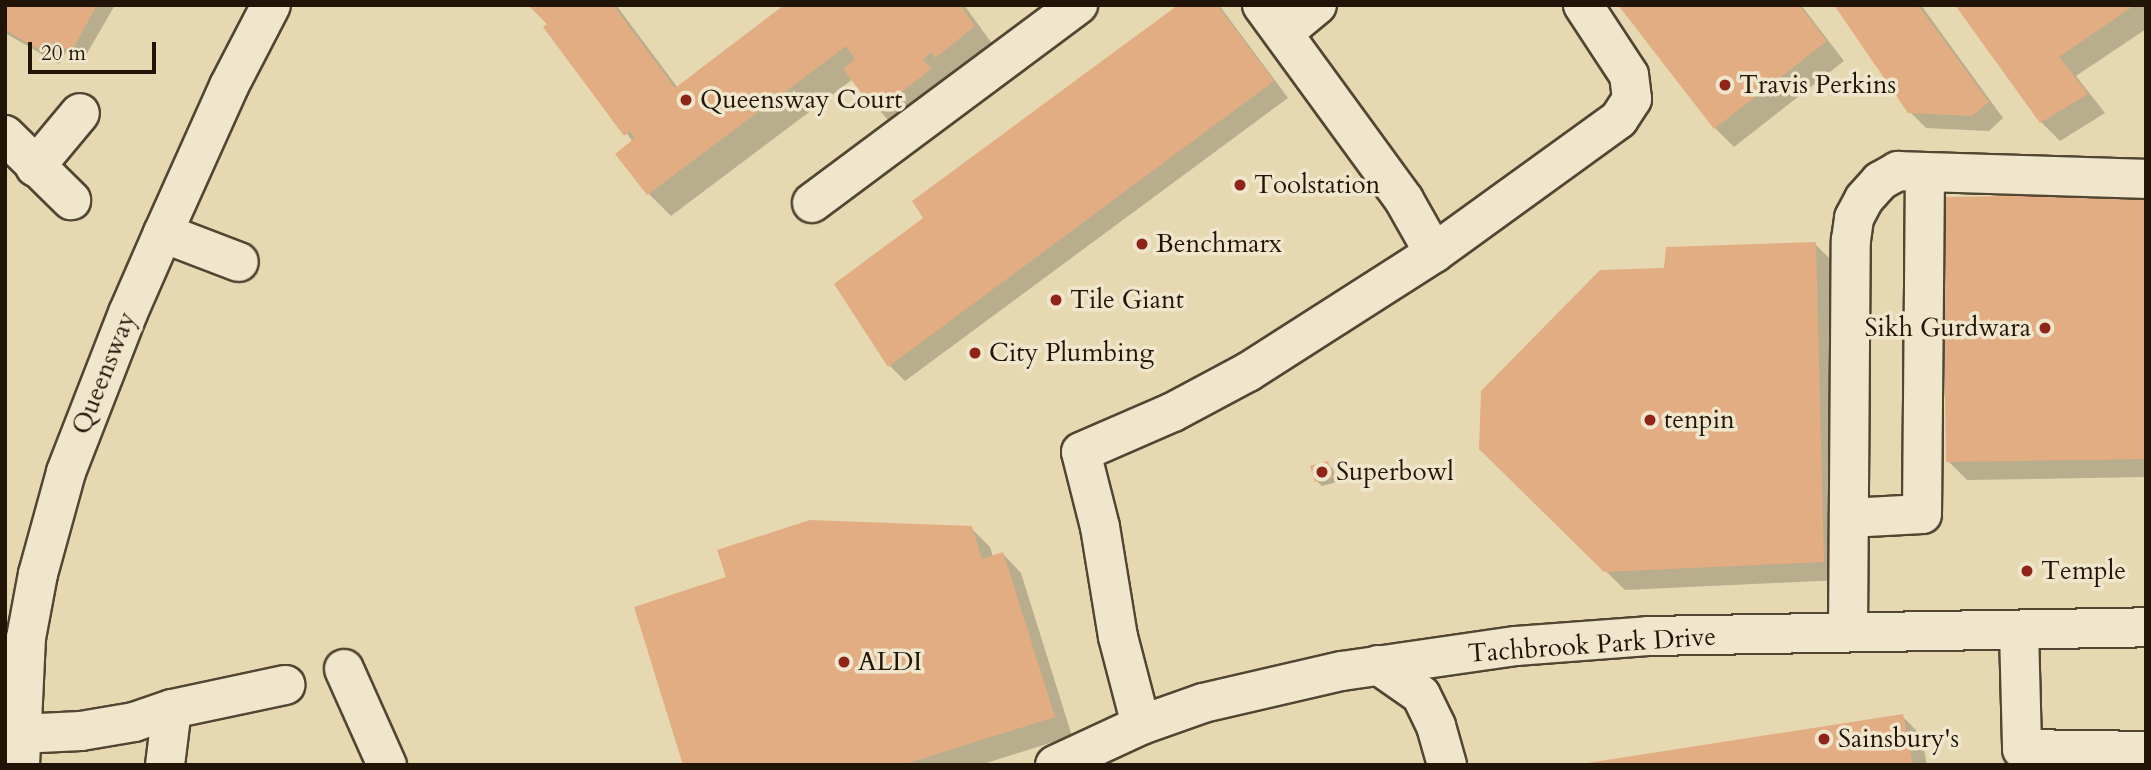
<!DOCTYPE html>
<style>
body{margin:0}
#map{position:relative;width:2151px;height:770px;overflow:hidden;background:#e6d9b1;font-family:Cardo,serif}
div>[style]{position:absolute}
.shadow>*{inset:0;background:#0003}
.building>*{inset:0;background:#e3ad83}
.roads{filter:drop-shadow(2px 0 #524632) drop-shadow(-2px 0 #524632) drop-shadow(0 2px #524632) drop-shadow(0 -2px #524632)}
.minor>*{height:38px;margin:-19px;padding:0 19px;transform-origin:19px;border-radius:19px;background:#efe6cc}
.dots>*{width:19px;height:19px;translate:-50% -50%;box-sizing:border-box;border:4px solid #efe6cc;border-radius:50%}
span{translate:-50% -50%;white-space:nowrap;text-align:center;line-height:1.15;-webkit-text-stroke:7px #efe6cc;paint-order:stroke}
.poi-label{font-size:26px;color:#211508}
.left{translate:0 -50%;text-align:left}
.right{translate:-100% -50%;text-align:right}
.street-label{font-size:26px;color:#211508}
.frame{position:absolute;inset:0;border:7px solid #211508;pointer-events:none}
.scale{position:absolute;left:28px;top:42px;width:128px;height:32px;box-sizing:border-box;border:4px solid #211508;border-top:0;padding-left:9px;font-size:21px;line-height:24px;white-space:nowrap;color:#211508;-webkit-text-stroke:5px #efe6cc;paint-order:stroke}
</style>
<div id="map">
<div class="shadow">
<div style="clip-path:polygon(115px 5px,82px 62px,66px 52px,59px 64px,5px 33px,5px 6px)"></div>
<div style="clip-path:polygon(530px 5px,616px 5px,678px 88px,787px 5px,964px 5px,996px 49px,958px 79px,953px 74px,899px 133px,853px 79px,671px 216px,649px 194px,633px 142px,548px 25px)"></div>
<div style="clip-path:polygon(1181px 5px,1219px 5px,1288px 98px,905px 381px,889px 365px,926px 218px)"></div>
<div style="clip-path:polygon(1620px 5px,1801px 5px,1844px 61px,1734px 147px,1715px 128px)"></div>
<div style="clip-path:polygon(1836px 5px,1921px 5px,2003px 118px,1989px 131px,1926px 128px,1910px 112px)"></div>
<div style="clip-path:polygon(1957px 5px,2146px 5px,2146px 29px,2076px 76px,2105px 113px,2060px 141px,2041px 122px)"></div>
<div style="clip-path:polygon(2146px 196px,2146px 477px,1967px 480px,1948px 461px)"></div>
<div style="clip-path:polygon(1815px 244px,1834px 263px,1842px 580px,1625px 590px,1481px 449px,1666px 270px)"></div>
<div style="clip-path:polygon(1327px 463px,1333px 469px,1337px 482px,1322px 486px,1317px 481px)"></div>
<div style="clip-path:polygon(971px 528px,990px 547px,993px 557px,1003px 554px,1021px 573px,1072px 736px,980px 765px,685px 765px)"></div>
<div style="clip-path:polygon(1902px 716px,1921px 735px,1927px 765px,1589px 765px)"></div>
</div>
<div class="building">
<div style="clip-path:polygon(5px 5px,97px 5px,71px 52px,54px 42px,47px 54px,5px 30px)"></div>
<div style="clip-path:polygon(528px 5px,613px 5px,675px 88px,784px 5px,960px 5px,975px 26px,935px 58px,931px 52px,923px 59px,931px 69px,876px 112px,843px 69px,855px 59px,846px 46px,647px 195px,615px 154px,635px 138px,630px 131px,624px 136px,543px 27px,547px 24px)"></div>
<div style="clip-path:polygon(1178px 5px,1217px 5px,1274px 81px,888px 367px,834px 284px,923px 218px,912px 201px)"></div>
<div style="clip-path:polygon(1618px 5px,1799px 5px,1827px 41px,1714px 129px)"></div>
<div style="clip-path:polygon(1834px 5px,1918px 5px,1989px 102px,1972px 116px,1908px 113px)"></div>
<div style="clip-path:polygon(1955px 5px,2135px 5px,2059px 57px,2088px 94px,2040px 123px)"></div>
<div style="clip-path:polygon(2146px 194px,2146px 459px,1946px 462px,1942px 197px)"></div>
<div style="clip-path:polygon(1816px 242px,1824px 562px,1604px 572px,1479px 449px,1481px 391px,1600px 270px,1664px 268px,1666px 247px)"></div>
<div style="clip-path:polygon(1328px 461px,1333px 477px,1315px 482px,1310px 466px)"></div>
<div style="clip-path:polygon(810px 520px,972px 526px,982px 559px,1003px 552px,1055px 717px,902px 765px,683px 765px,634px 607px,726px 577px,717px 550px)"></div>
<div style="clip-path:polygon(1903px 714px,1913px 765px,1587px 765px,1587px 763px)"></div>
</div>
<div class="roads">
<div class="minor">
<div style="left:1262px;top:5px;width:241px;rotate:53.9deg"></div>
<div style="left:1404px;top:200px;width:61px;rotate:60.5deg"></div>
<div style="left:1283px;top:33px;width:44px;rotate:-39.5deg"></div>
<div style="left:5px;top:135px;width:93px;rotate:44.6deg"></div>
<div style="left:35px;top:167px;width:70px;rotate:-50.2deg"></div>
<div style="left:812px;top:203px;width:332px;rotate:-36.7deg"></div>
<div style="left:163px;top:233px;width:81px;rotate:20.9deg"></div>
<div style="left:1849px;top:518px;width:73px;rotate:-3.1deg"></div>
<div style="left:1922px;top:514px;width:341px;rotate:-89.5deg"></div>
<div style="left:2019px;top:631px;width:118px;rotate:88.5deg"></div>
<div style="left:2022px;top:749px;width:124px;rotate:0.9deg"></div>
<div style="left:1848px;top:632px;width:392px;rotate:-89.6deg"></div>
<div style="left:1851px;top:240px;width:22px;rotate:-82deg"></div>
<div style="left:1854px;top:218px;width:21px;rotate:-62deg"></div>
<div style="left:1864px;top:199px;width:24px;rotate:-48deg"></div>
<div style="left:1880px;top:181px;width:21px;rotate:-29deg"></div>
<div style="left:1898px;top:171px;width:248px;rotate:1.8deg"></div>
<div style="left:1378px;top:665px;width:52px;rotate:34.9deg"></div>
<div style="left:1421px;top:695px;width:34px;rotate:64deg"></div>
<div style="left:1436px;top:726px;width:41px;rotate:74.2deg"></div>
<div style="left:344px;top:669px;width:105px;rotate:65.9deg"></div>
<div style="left:1141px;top:725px;width:91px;rotate:-104.6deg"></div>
<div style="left:1118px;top:637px;width:111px;rotate:-99.3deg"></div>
<div style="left:1100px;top:527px;width:77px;rotate:-104.2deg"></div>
<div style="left:1081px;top:452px;width:100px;rotate:-23.5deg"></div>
<div style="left:1173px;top:412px;width:85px;rotate:-28.1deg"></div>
<div style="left:1248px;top:372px;width:221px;rotate:-32.6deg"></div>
<div style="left:1434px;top:253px;width:228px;rotate:-35.9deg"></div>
<div style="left:1619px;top:119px;width:24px;rotate:-57deg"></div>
<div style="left:1632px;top:99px;width:24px;rotate:-97deg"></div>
<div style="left:1629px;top:75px;width:84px;rotate:-123.3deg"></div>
<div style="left:19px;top:734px;width:62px;rotate:-2.8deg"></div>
<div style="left:81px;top:731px;width:54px;rotate:-9.6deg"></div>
<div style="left:134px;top:722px;width:40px;rotate:-18.9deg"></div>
<div style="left:172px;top:709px;width:116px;rotate:-12deg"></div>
<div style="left:20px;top:765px;width:127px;rotate:-87.3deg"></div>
<div style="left:26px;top:638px;width:65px;rotate:-79.4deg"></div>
<div style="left:38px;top:574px;width:106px;rotate:-74.6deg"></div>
<div style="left:66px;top:472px;width:171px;rotate:-68.7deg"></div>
<div style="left:128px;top:313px;width:87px;rotate:-66.4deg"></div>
<div style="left:163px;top:233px;width:161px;rotate:-65.8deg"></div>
<div style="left:229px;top:86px;width:91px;rotate:-62.6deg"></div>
<div style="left:165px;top:765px;width:56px;rotate:-82.9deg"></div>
<div style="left:1055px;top:765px;width:95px;rotate:-24.9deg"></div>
<div style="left:1141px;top:725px;width:66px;rotate:-19.5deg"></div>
<div style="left:1203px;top:703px;width:143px;rotate:-13deg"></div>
<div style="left:1342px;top:671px;width:176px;rotate:-8.2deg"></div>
<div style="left:1516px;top:646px;width:132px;rotate:-4.3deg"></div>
<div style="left:1648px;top:636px;width:498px;rotate:-1deg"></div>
</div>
</div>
<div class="dots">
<div style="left:1725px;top:85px;background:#8f2418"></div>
<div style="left:686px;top:100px;background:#8f2418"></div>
<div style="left:1240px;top:185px;background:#8f2418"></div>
<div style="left:1142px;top:244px;background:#8f2418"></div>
<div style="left:1056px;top:300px;background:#8f2418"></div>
<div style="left:2045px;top:328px;background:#8f2418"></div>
<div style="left:975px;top:353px;background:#8f2418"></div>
<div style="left:1650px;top:420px;background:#8f2418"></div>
<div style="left:1322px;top:472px;background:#8f2418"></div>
<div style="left:2027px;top:571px;background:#8f2418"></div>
<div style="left:844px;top:662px;background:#8f2418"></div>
<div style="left:1824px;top:739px;background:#8f2418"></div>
</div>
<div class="poi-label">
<span class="left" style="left:1739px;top:85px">Travis Perkins</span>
<span class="left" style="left:700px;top:100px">Queensway Court</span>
<span class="left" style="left:1254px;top:185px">Toolstation</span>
<span class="left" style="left:1156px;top:244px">Benchmarx</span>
<span class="left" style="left:1070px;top:300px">Tile Giant</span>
<span class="right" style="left:2031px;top:328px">Sikh Gurdwara</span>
<span class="left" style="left:989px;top:353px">City Plumbing</span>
<span class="left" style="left:1664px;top:420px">tenpin</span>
<span class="left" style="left:1336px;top:472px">Superbowl</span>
<span class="left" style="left:2041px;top:571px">Temple</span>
<span class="left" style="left:858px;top:662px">ALDI</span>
<span class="left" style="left:1838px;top:739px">Sainsbury's</span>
</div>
<div class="street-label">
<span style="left:104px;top:373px;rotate:-68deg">Queensway</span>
<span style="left:1592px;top:645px;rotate:-4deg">Tachbrook Park Drive</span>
</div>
<div class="frame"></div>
<div class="scale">20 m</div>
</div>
